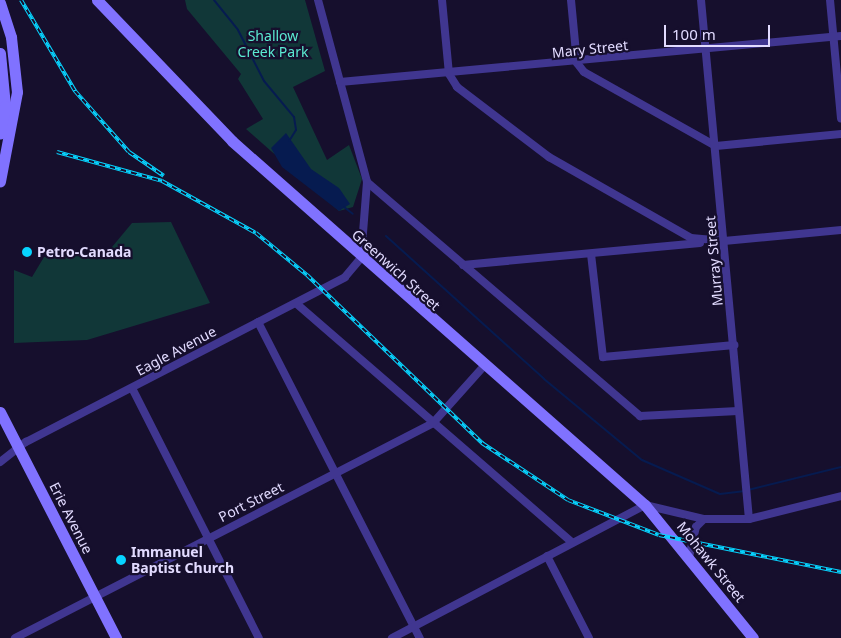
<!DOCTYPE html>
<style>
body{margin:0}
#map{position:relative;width:841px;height:638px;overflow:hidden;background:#160f2d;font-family:"Noto Sans",sans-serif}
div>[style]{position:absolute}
.green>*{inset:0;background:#113738}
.water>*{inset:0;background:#061b50}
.stream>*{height:2px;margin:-1px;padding:0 1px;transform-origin:1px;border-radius:1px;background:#061b50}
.street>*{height:8px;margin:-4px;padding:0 4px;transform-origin:4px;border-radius:4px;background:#403690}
.secondary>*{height:11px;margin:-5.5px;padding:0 5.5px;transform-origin:5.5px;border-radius:5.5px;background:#8072ff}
.rail>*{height:4px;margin-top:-2px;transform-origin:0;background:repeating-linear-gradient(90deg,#160f2d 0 5.5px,#07d4ff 0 11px);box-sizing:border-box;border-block:1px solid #07d4ff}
.dots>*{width:14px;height:14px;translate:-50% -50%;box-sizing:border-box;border:2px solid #160f2d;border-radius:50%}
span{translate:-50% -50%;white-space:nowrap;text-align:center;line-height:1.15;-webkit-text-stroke:4.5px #160f2d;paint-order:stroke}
.park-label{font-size:14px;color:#5bebd2}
.street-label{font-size:14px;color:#e2dbff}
.poi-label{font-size:14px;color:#e2dbff;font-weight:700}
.left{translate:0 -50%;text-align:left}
.scale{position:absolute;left:664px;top:25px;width:106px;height:22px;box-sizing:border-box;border:2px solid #e2dbff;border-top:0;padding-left:6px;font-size:15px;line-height:18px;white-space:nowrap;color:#e2dbff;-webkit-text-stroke:4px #160f2d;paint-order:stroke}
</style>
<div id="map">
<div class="green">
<div style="clip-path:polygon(185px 0,305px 0,325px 71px,293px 87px,327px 160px,349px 145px,362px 179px,353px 207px,339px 211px,246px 129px,263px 119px,238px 79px,241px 74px,187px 9px)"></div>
<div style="clip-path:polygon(171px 222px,210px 303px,87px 340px,14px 343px,14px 270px,32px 277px,44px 257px,107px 253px,132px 223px)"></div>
</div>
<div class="water">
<div style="clip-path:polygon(286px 133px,311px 169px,339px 188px,350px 204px,339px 211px,282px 167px,271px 148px)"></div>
</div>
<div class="stream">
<div style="left:214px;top:0;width:38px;rotate:51deg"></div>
<div style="left:238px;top:30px;width:57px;rotate:63deg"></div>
<div style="left:264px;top:81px;width:47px;rotate:50.2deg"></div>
<div style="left:294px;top:117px;width:13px;rotate:81deg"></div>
<div style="left:296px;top:130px;width:13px;rotate:122deg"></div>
<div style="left:344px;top:207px;width:11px;rotate:38deg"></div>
<div style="left:386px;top:236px;width:213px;rotate:42.1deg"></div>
<div style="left:544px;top:379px;width:127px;rotate:39.6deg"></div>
<div style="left:642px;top:460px;width:85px;rotate:23.6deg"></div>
<div style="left:720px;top:494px;width:23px;rotate:-7deg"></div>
<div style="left:748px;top:490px;width:96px;rotate:-13.9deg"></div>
</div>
<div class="street">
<div style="left:318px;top:0;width:188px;rotate:74.9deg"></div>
<div style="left:367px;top:182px;width:360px;rotate:40.6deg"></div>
<div style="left:640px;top:416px;width:98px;rotate:-2.9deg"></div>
<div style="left:442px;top:0;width:74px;rotate:84.6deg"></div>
<div style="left:449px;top:74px;width:15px;rotate:58deg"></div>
<div style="left:457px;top:87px;width:116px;rotate:37.3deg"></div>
<div style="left:549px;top:157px;width:163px;rotate:29.7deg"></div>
<div style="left:691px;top:238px;width:33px;rotate:5deg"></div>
<div style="left:724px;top:241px;width:118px;rotate:-5.4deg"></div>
<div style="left:571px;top:0;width:63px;rotate:84.6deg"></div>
<div style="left:577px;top:63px;width:11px;rotate:52deg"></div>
<div style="left:584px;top:72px;width:151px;rotate:29.3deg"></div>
<div style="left:716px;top:146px;width:126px;rotate:-5.5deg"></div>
<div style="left:701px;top:0;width:521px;rotate:84.72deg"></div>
<div style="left:830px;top:0;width:119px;rotate:84.7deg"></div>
<div style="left:340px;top:82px;width:503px;rotate:-5.25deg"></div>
<div style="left:591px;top:254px;width:104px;rotate:83.4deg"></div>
<div style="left:603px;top:357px;width:132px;rotate:-5.2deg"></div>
<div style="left:463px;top:265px;width:238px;rotate:-5.3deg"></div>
<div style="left:298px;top:305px;width:362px;rotate:40.9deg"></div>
<div style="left:258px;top:322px;width:355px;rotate:62.9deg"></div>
<div style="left:132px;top:388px;width:280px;rotate:63.1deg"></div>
<div style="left:0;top:462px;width:33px;rotate:-38deg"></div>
<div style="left:26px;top:442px;width:359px;rotate:-27.3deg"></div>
<div style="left:345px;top:277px;width:25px;rotate:-50deg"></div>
<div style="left:361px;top:258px;width:76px;rotate:-85.5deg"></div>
<div style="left:547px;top:556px;width:92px;rotate:62.9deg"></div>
<div style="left:689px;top:557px;width:31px;rotate:-77deg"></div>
<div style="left:696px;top:527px;width:11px;rotate:-45deg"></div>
<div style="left:15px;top:638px;width:470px;rotate:-27.2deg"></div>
<div style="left:433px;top:423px;width:75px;rotate:-48.2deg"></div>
<div style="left:392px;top:638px;width:286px;rotate:-27.7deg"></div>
<div style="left:645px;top:505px;width:61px;rotate:13.3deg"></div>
<div style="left:704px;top:519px;width:45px"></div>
<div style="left:749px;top:519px;width:95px;rotate:-14deg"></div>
</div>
<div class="secondary">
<div style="left:97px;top:0;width:195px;rotate:46.2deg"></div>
<div style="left:232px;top:141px;width:551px;rotate:41.39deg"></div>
<div style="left:645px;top:505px;width:171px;rotate:50.9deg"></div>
<div style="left:0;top:3px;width:36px;rotate:72deg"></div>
<div style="left:11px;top:37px;width:55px;rotate:83.8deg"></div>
<div style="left:17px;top:92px;width:91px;rotate:100.8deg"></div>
<div style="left:0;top:53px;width:53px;rotate:84.6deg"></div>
<div style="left:5px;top:106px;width:28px;rotate:100deg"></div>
<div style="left:0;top:412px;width:254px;rotate:62.8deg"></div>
</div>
<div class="rail">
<div style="left:21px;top:0;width:106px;rotate:59.3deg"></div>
<div style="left:75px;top:91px;width:81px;rotate:48.5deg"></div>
<div style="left:129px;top:152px;width:42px;rotate:34.4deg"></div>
<div style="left:57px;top:152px;width:109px;rotate:15.4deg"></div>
<div style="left:162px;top:181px;width:107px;rotate:29deg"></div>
<div style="left:256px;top:233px;width:66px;rotate:39.5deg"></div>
<div style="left:307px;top:275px;width:243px;rotate:43.8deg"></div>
<div style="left:482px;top:443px;width:103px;rotate:33.5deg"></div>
<div style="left:568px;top:500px;width:97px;rotate:21deg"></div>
<div style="left:659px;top:535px;width:186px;rotate:11.5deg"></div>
</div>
<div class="dots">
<div style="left:27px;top:252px;background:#07d4ff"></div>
<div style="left:121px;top:560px;background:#07d4ff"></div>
</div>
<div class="park-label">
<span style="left:273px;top:44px">Shallow<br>Creek Park</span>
</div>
<div class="street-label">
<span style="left:590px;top:49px;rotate:-6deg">Mary Street</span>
<span style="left:714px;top:261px;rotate:-95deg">Murray Street</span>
<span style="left:396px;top:270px;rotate:42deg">Greenwich Street</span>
<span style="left:176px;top:351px;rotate:-28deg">Eagle Avenue</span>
<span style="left:251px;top:502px;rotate:-27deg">Port Street</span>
<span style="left:71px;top:518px;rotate:63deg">Erie Avenue</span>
<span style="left:711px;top:562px;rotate:51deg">Mohawk Street</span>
</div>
<div class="poi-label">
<span class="left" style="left:37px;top:252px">Petro-Canada</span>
<span class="left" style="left:131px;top:560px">Immanuel<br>Baptist Church</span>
</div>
<div class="scale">100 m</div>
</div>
